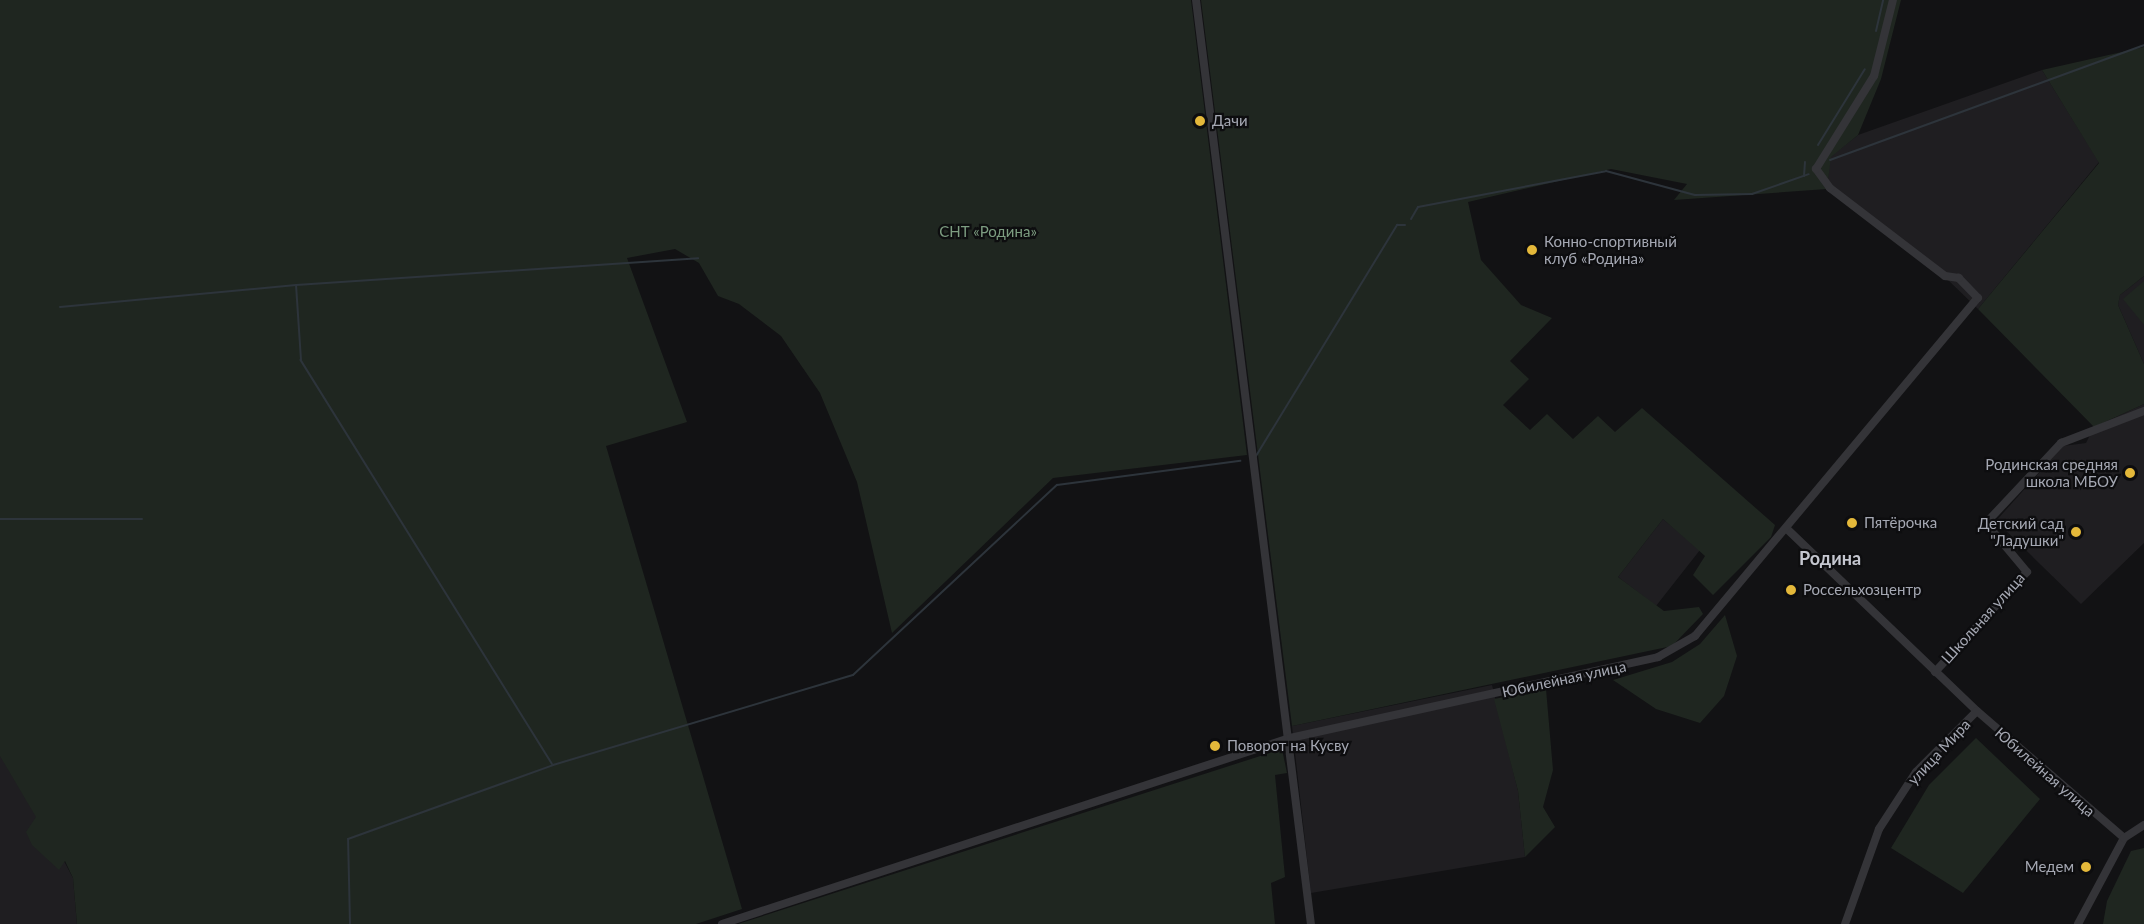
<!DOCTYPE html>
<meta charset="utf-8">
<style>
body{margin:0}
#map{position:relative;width:2144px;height:924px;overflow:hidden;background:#121214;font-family:Lato,sans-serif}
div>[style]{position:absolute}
.built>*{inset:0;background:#1f1e21}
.green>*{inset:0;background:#1f2620}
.stream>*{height:2px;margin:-1px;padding:0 1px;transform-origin:1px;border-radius:1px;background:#2d343b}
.minor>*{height:8px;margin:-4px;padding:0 4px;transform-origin:4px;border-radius:4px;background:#343438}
.dots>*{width:16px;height:16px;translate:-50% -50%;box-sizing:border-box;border:3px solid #0d0d0f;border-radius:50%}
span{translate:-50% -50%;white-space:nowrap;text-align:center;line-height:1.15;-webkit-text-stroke:4.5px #0d0d0f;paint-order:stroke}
.poi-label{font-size:15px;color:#a5a8b3}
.left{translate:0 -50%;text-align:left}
.right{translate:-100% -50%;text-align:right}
.park-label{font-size:15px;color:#7d9d81}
.street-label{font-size:15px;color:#a5a8b3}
.quarter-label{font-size:18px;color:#c5c7d0;font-weight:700}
</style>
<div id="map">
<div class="built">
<div style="clip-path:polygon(2042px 70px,2099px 162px,1978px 309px,1948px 280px,1827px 189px,1830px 157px,1858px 135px)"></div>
<div style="clip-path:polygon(2144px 276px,2144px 364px,2118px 305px,2120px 295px)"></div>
<div style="clip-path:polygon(2144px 404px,2144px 543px,2081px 604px,1996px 521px,2063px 446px,2086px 443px,2094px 427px)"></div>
<div style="clip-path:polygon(1663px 519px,1700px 550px,1656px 606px,1618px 577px)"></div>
<div style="clip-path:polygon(1492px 685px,1518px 791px,1525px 857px,1311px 893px,1292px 726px)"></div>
<div style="clip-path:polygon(0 741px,73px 878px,77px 924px,0 924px)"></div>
</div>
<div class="green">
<div style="clip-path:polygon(0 0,1191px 0,1247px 455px,1053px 478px,892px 633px,857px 482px,820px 393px,781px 336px,739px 304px,718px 296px,699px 263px,675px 249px,627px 258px,687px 422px,606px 446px,742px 909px,696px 924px,77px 924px,73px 878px,65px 861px,59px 870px,32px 845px,26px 832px,36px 817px,0 756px)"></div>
<div style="clip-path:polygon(1201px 0,1901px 0,1881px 79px,1858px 135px,1831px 157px,1827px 189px,1674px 200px,1687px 184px,1611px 169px,1468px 202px,1481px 260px,1521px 305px,1552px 318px,1510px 361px,1529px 379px,1503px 405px,1530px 430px,1547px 414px,1573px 439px,1598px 416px,1615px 432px,1642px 408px,1775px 525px,1771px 537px,1713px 595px,1693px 575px,1705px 556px,1663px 519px,1618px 577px,1664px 611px,1699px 607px,1703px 614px,1672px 646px,1292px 726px)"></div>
<div style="clip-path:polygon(2144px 47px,2144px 276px,2120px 295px,2118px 305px,2144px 364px,2144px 404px,2094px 427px,1978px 309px,2099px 163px,2042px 70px)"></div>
<div style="clip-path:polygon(2144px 281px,2144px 325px,2123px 299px)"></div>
<div style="clip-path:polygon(1725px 615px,1737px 656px,1724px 696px,1700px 723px,1656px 709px,1613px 680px,1672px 662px,1700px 644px)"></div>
<div style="clip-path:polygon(1546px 689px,1553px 770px,1543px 807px,1555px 827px,1525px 857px,1518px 791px,1494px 699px)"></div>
<div style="clip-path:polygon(1976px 738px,2040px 799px,1963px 893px,1891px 848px,1929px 785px)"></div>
<div style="clip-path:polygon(1282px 749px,1287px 773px,1275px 775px,1285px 877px,1271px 883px,1275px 924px,738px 924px)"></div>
<div style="clip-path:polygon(2144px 848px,2144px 924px,2103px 924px,2107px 901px,2131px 851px)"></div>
</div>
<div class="stream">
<div style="left:1876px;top:31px;width:32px;rotate:-77deg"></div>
<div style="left:1818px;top:145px;width:89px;rotate:-58.3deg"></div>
<div style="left:1830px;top:160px;width:334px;rotate:-20.1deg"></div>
<div style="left:1804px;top:176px;width:14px;rotate:-86deg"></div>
<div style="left:1411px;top:219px;width:14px;rotate:-60deg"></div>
<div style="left:1418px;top:207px;width:191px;rotate:-10.8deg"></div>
<div style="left:1606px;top:171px;width:92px;rotate:15.1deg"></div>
<div style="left:1695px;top:195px;width:57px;rotate:-1deg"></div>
<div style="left:1752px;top:194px;width:60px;rotate:-19.3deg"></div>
<div style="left:60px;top:307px;width:237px;rotate:-5.3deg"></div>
<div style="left:1256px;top:456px;width:271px;rotate:-58.6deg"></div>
<div style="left:1397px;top:225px;width:8px"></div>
<div style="left:0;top:519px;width:142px"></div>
<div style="left:552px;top:764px;width:476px;rotate:-121.9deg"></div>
<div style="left:301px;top:360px;width:75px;rotate:-93.8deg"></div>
<div style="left:296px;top:285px;width:403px;rotate:-3.8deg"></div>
<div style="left:350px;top:924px;width:85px;rotate:-91.3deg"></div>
<div style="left:348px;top:839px;width:218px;rotate:-19.8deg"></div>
<div style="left:553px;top:765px;width:313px;rotate:-16.7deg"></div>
<div style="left:853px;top:675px;width:279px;rotate:-43deg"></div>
<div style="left:1057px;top:485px;width:185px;rotate:-7.5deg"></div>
</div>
<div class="minor">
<div style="left:1196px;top:0;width:931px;rotate:82.91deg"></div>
<div style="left:1786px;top:528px;width:265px;rotate:43.8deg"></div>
<div style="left:1977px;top:711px;width:194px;rotate:40.8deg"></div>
<div style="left:1935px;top:672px;width:136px;rotate:-47.4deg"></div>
<div style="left:2027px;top:572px;width:64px;rotate:-129.9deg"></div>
<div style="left:1986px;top:523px;width:110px;rotate:-46.8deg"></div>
<div style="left:2061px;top:443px;width:89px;rotate:-21.1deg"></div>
<div style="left:722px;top:924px;width:598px;rotate:-18.13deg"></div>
<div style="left:1290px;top:738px;width:377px;rotate:-12.4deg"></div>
<div style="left:1658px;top:657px;width:43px;rotate:-29.6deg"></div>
<div style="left:1695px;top:636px;width:441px;rotate:-50.1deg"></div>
<div style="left:1978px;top:298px;width:28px;rotate:-134deg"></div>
<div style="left:1959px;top:278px;width:14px;rotate:-172deg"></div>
<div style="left:1945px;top:276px;width:145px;rotate:-142.6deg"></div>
<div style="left:1830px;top:188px;width:24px;rotate:-126deg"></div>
<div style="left:1816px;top:169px;width:110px;rotate:-58.1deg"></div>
<div style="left:1874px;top:76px;width:78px;rotate:-76deg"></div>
<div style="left:1845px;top:924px;width:101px;rotate:-70.3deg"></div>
<div style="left:1879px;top:829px;width:68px;rotate:-57deg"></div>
<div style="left:1916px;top:772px;width:86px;rotate:-45deg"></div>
<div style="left:2078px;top:924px;width:98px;rotate:-61.9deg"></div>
<div style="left:2124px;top:838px;width:24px;rotate:-33deg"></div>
</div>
<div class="dots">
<div style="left:1200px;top:121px;background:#e4b83a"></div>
<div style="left:1532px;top:250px;background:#e4b83a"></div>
<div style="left:2130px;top:473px;background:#e4b83a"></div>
<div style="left:1852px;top:523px;background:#e4b83a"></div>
<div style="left:2076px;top:532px;background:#e4b83a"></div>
<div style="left:1791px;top:590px;background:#e4b83a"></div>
<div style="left:1215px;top:746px;background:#e4b83a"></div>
<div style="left:2086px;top:867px;background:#e4b83a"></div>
</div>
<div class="poi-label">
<span class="left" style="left:1212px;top:121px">Дачи</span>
<span class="left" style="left:1544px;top:250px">Конно-спортивный<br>клуб «Родина»</span>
<span class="right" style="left:2118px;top:473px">Родинская средняя<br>школа МБОУ</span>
<span class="left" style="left:1864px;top:523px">Пятёрочка</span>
<span class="right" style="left:2064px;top:532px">Детский сад<br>"Ладушки"</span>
<span class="left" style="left:1803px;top:590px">Россельхозцентр</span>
<span class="left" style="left:1227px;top:746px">Поворот на Кусву</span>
<span class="right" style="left:2074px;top:867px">Медем</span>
</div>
<div class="park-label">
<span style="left:988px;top:232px">СНТ «Родина»</span>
</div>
<div class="street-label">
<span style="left:1983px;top:618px;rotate:-48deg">Школьная улица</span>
<span style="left:1564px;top:679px;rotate:-12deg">Юбилейная улица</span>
<span style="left:1939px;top:752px;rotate:-47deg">улица Мира</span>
<span style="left:2045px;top:772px;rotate:41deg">Юбилейная улица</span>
</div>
<div class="quarter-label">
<span style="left:1830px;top:558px">Родина</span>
</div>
</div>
